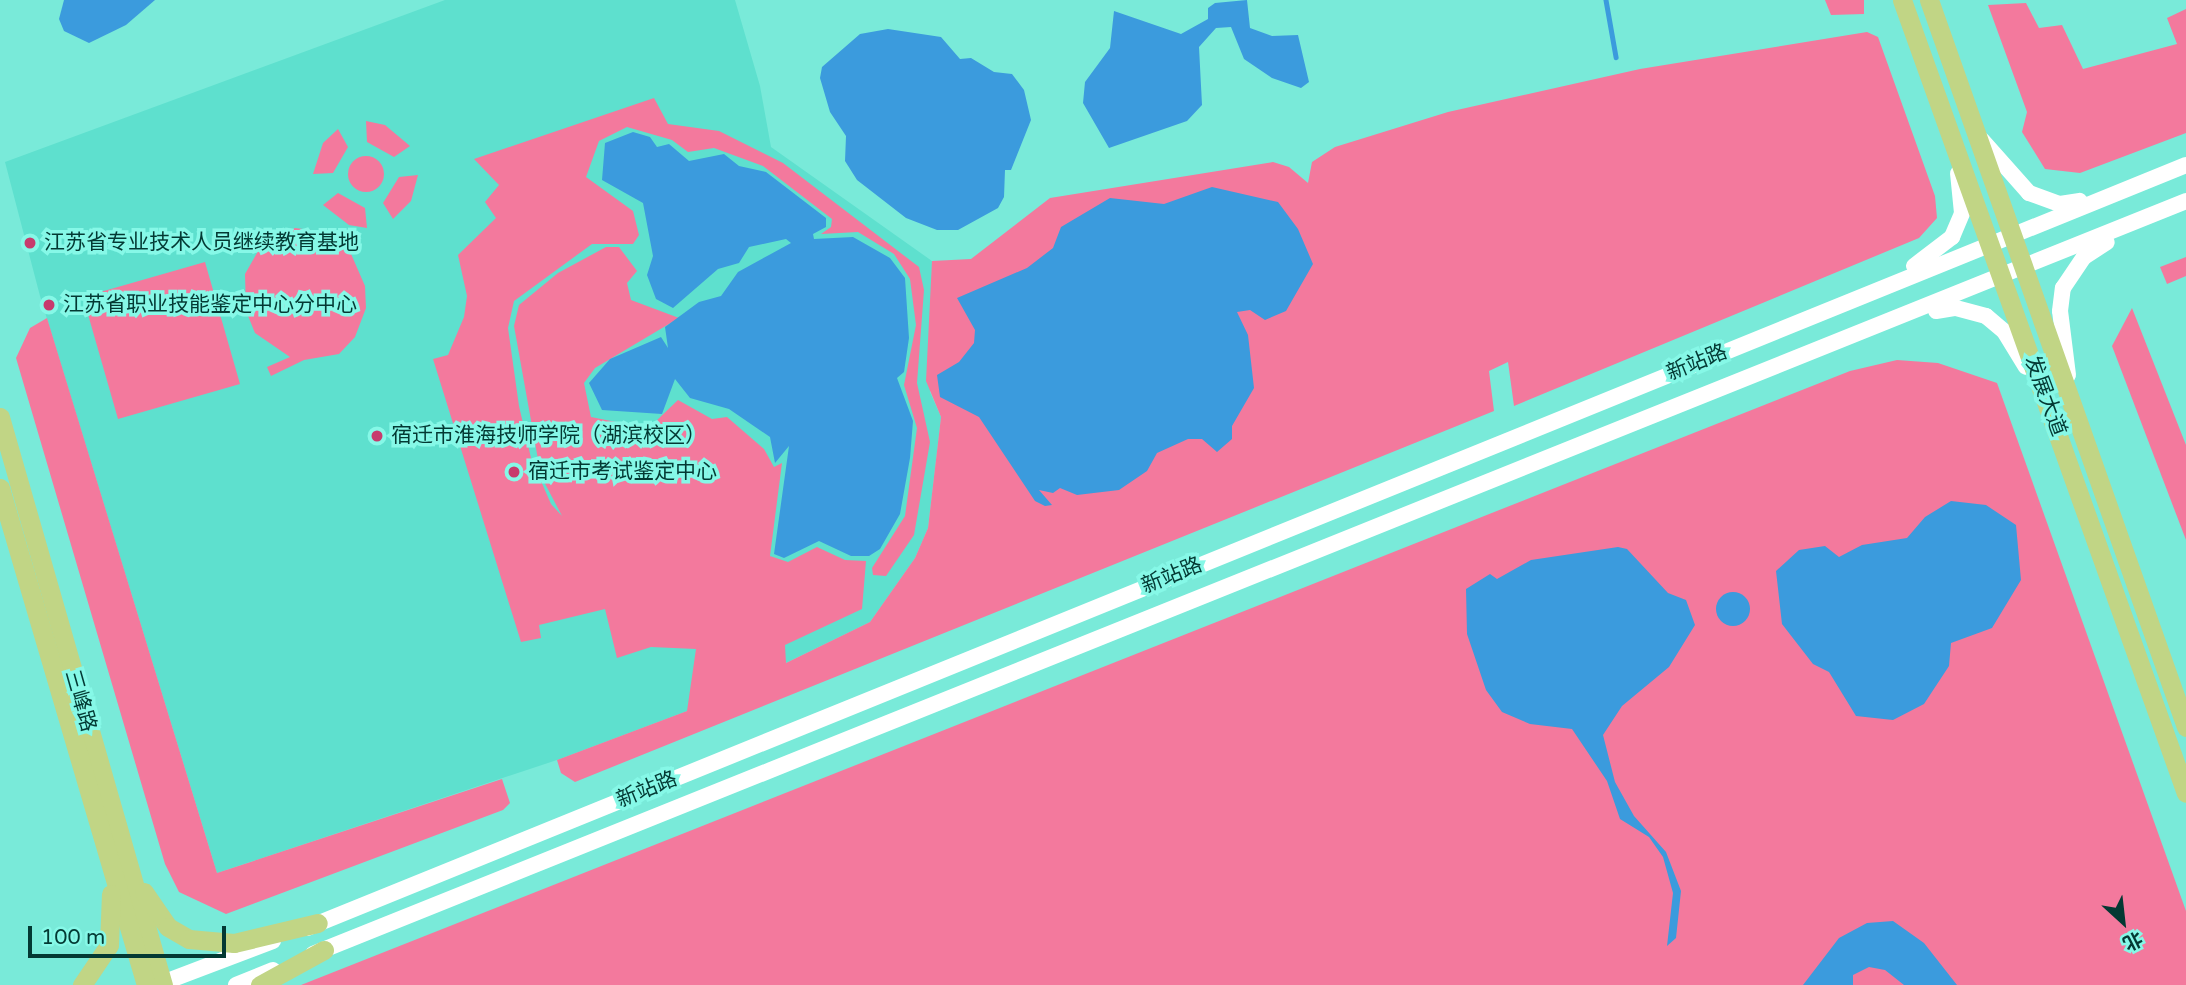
<!DOCTYPE html>
<meta charset="utf-8">
<style>
body{margin:0}
#map{position:relative;width:2186px;height:985px;overflow:hidden;background:#79ead9;font-family:"Varela Round","Noto Sans SC",sans-serif}
div>[style]{position:absolute}
.built>*{inset:0;background:#5ee0ce}
.green>*{inset:0;background:#f3799d}
.round{border-radius:50%}
.water>*{inset:0;background:#3b9bdd}
.stream>*{height:4.5px;margin:-2.25px;padding:0 2.25px;transform-origin:2.25px;border-radius:2.25px;background:#3b9bdd}
.minor>*{height:16px;margin:-8px;padding:0 8px;transform-origin:8px;border-radius:8px;background:#fff}
.major>*{height:19px;margin:-9.5px;padding:0 9.5px;transform-origin:9.5px;border-radius:9.5px;background:#c1d585}
.dots>*{width:19px;height:19px;translate:-50% -50%;box-sizing:border-box;border:4px solid #86f8e7;border-radius:50%}
span{translate:-50% -50%;white-space:nowrap;text-align:center;line-height:1.15;-webkit-text-stroke:7px #86f8e7;paint-order:stroke}
.poi-label{font-size:21px;color:#033933}
.left{translate:0 -50%;text-align:left}
.street-label{font-size:21px;color:#033933}
.north{position:absolute;left:2088px;top:887px;width:70px;height:70px;-webkit-text-stroke:5px #86f8e7;paint-order:stroke;rotate:153deg;font-size:19px;font-weight:700;line-height:28px;text-align:center;color:#033933}
.north::after{content:'';display:block;margin:auto;width:24px;height:32px;background:#033933;clip-path:polygon(50% 0,100% 100%,50% 72%,0 100%)}
.scale{position:absolute;left:28px;top:926px;width:198px;height:32px;box-sizing:border-box;border:4px solid #033933;border-top:0;padding-left:9px;font-size:21px;line-height:24px;white-space:nowrap;color:#033933;-webkit-text-stroke:5px #86f8e7;paint-order:stroke}
</style>
<div id="map">
<div class="built">
<div style="clip-path:polygon(445px 0,735px 0,760px 86px,771px 147px,932px 261px,930px 392px,941px 417px,928px 528px,915px 558px,870px 622px,687px 711px,557px 760px,217px 873px,40px 296px,5px 162px)"></div>
</div>
<div class="green">
<div style="clip-path:polygon(1825px 0,1864px 0,1864px 14px,1831px 15px)"></div>
<div style="clip-path:polygon(2026px 3px,2039px 28px,2062px 25px,2083px 69px,2177px 44px,2167px 18px,2186px 9px,2186px 133px,2080px 173px,2045px 169px,2022px 132px,2027px 112px,1988px 5px)"></div>
<div style="clip-path:polygon(1867px 32px,1878px 37px,1935px 196px,1937px 218px,1919px 238px,1514px 406px,1508px 362px,1489px 371px,1494px 411px,575px 782px,561px 773px,557px 760px,687px 711px,696px 649px,651px 647px,617px 658px,605px 609px,539px 625px,541px 638px,521px 642px,433px 359px,448px 355px,464px 317px,467px 296px,458px 255px,496px 218px,485px 202px,499px 185px,474px 159px,654px 98px,668px 124px,719px 131px,783px 163px,919px 267px,924px 290px,917px 383px,930px 442px,914px 535px,886px 576px,873px 575px,872px 568px,905px 516px,917px 428px,904px 385px,916px 325px,910px 279px,894px 254px,858px 232px,821px 234px,831px 227px,832px 219px,763px 166px,714px 148px,688px 152px,672px 140px,627px 127px,599px 141px,586px 177px,633px 211px,639px 235px,633px 244px,592px 244px,514px 301px,508px 328px,519px 406px,531px 458px,551px 504px,562px 516px,541px 476px,514px 326px,519px 305px,558px 273px,606px 247px,619px 247px,637px 271px,627px 283px,631px 300px,679px 318px,595px 368px,584px 383px,591px 417px,641px 427px,653px 424px,678px 400px,712px 419px,727px 417px,764px 449px,774px 467px,782px 463px,770px 556px,788px 562px,817px 547px,845px 560px,866px 561px,862px 609px,785px 645px,786px 663px,870px 622px,915px 558px,928px 528px,941px 417px,926px 381px,932px 261px,971px 259px,1050px 198px,1273px 162px,1289px 167px,1308px 183px,1312px 162px,1335px 147px,1448px 112px,1640px 69px)"></div>
<div style="clip-path:polygon(366px 121px,385px 125px,410px 146px,394px 157px,367px 142px)"></div>
<div style="clip-path:polygon(338px 129px,348px 147px,333px 173px,313px 174px,323px 143px)"></div>
<div class="round" style="left:348px;top:156px;width:36px;height:36px"></div>
<div style="clip-path:polygon(418px 175px,411px 201px,393px 219px,383px 203px,399px 177px)"></div>
<div style="clip-path:polygon(338px 193px,365px 208px,367px 228px,349px 225px,323px 205px)"></div>
<div style="clip-path:polygon(295px 228px,319px 231px,348px 247px,365px 286px,366px 308px,355px 337px,339px 354px,304px 360px,271px 376px,267px 367px,290px 357px,255px 333px,246px 311px,245px 274px,261px 246px)"></div>
<div style="clip-path:polygon(2186px 257px,2186px 276px,2167px 284px,2160px 267px)"></div>
<div style="clip-path:polygon(205px 262px,240px 384px,118px 419px,83px 297px)"></div>
<div style="clip-path:polygon(2132px 308px,2186px 445px,2186px 540px,2112px 346px)"></div>
<div style="clip-path:polygon(47px 318px,217px 873px,502px 779px,510px 803px,503px 810px,226px 914px,179px 892px,165px 864px,16px 358px,30px 328px)"></div>
<div style="clip-path:polygon(1897px 360px,1938px 363px,1997px 383px,2186px 911px,2186px 985px,301px 985px,1850px 371px)"></div>
</div>
<div class="water">
<div style="clip-path:polygon(64px 0,155px 0,126px 25px,89px 43px,64px 31px,59px 19px)"></div>
<div style="clip-path:polygon(1247px 0,1250px 28px,1272px 36px,1298px 35px,1309px 82px,1301px 88px,1272px 78px,1244px 59px,1231px 27px,1216px 28px,1199px 47px,1202px 105px,1187px 121px,1109px 148px,1083px 103px,1085px 82px,1110px 48px,1114px 11px,1181px 34px,1208px 19px,1208px 8px,1215px 3px)"></div>
<div style="clip-path:polygon(888px 29px,941px 37px,960px 59px,971px 58px,994px 72px,1012px 74px,1024px 90px,1031px 120px,1011px 170px,1005px 170px,1004px 197px,998px 208px,958px 230px,937px 230px,906px 218px,857px 180px,845px 161px,846px 136px,830px 112px,820px 78px,822px 67px,860px 34px)"></div>
<div style="clip-path:polygon(633px 132px,650px 137px,657px 147px,669px 144px,689px 161px,724px 154px,739px 166px,766px 172px,826px 218px,826px 227px,813px 234px,814px 239px,853px 237px,890px 258px,905px 278px,909px 338px,904px 372px,897px 378px,913px 421px,910px 458px,900px 514px,880px 549px,869px 556px,851px 556px,819px 541px,784px 558px,774px 554px,789px 446px,775px 463px,770px 437px,729px 409px,690px 398px,675px 379px,662px 414px,602px 410px,589px 383px,610px 359px,661px 337px,668px 348px,665px 327px,699px 302px,721px 296px,738px 272px,791px 243px,786px 239px,749px 247px,739px 263px,718px 269px,673px 308px,656px 299px,647px 275px,653px 256px,643px 203px,602px 180px,605px 143px)"></div>
<div style="clip-path:polygon(1212px 187px,1278px 202px,1298px 229px,1313px 264px,1286px 311px,1265px 320px,1250px 310px,1237px 312px,1248px 335px,1254px 388px,1232px 426px,1232px 439px,1217px 452px,1202px 439px,1188px 439px,1157px 453px,1147px 471px,1119px 490px,1077px 495px,1060px 488px,1053px 493px,1039px 490px,1052px 505px,1045px 506px,1035px 501px,979px 417px,940px 397px,937px 375px,959px 362px,974px 343px,975px 330px,957px 298px,1027px 268px,1053px 248px,1061px 227px,1110px 198px,1164px 204px)"></div>
<div style="clip-path:polygon(1951px 501px,1986px 505px,2016px 525px,2021px 580px,1992px 628px,1951px 643px,1949px 666px,1924px 704px,1893px 720px,1856px 716px,1829px 672px,1813px 664px,1782px 624px,1776px 571px,1799px 550px,1825px 546px,1839px 557px,1862px 545px,1907px 538px,1925px 517px)"></div>
<div style="clip-path:polygon(1618px 547px,1627px 549px,1668px 593px,1686px 600px,1695px 625px,1669px 667px,1622px 706px,1603px 735px,1615px 782px,1634px 816px,1666px 852px,1681px 891px,1676px 938px,1667px 946px,1673px 893px,1663px 857px,1649px 837px,1620px 819px,1607px 781px,1572px 729px,1530px 724px,1502px 712px,1486px 690px,1467px 634px,1466px 589px,1490px 574px,1497px 579px,1531px 560px)"></div>
<div class="round" style="left:1716px;top:592px;width:34px;height:34px"></div>
<div style="clip-path:polygon(1893px 921px,1924px 943px,1957px 985px,1904px 985px,1885px 970px,1869px 967px,1853px 975px,1853px 985px,1803px 985px,1839px 938px,1867px 923px)"></div>
</div>
<div class="stream">
<div style="left:1606px;top:0;width:58px;rotate:80deg"></div>
</div>
<div class="minor">
<div style="left:1982px;top:140px;width:71px;rotate:48.4deg"></div>
<div style="left:2029px;top:193px;width:33px;rotate:20deg"></div>
<div style="left:2060px;top:204px;width:20px;rotate:-9deg"></div>
<div style="left:1914px;top:266px;width:48px;rotate:-37.3deg"></div>
<div style="left:1952px;top:237px;width:26px;rotate:-67deg"></div>
<div style="left:1962px;top:213px;width:40px;rotate:-95.7deg"></div>
<div style="left:1936px;top:311px;width:20px;rotate:-9deg"></div>
<div style="left:1956px;top:308px;width:31px;rotate:15deg"></div>
<div style="left:1986px;top:316px;width:23px;rotate:40deg"></div>
<div style="left:2004px;top:331px;width:42px;rotate:58.6deg"></div>
<div style="left:2068px;top:375px;width:64px;rotate:-97.1deg"></div>
<div style="left:2060px;top:311px;width:23px;rotate:-83deg"></div>
<div style="left:2063px;top:288px;width:37px;rotate:-56deg"></div>
<div style="left:2084px;top:257px;width:27px;rotate:-33deg"></div>
<div style="left:307px;top:928px;width:2028px;rotate:-22.1deg"></div>
<div style="left:313px;top:954px;width:2019px;rotate:-21.9deg"></div>
<div style="left:157px;top:985px;width:124px;rotate:-20.8deg"></div>
<div style="left:236px;top:985px;width:40px;rotate:-22deg"></div>
</div>
<div class="major">
<div style="left:1902px;top:0;width:842px;rotate:70.3deg"></div>
<div style="left:1929px;top:0;width:771px;rotate:70.53deg"></div>
<div style="left:0;top:417px;width:591px;rotate:73.99deg"></div>
<div style="left:0;top:488px;width:518px;rotate:73.63deg"></div>
<div style="left:144px;top:892px;width:42px;rotate:55.6deg"></div>
<div style="left:168px;top:927px;width:24px;rotate:30deg"></div>
<div style="left:189px;top:939px;width:45px;rotate:5.1deg"></div>
<div style="left:234px;top:943px;width:86px;rotate:-13.4deg"></div>
<div style="left:82px;top:985px;width:48px;rotate:-56deg"></div>
<div style="left:109px;top:945px;width:51px;rotate:-87.8deg"></div>
<div style="left:260px;top:985px;width:73px;rotate:-28.7deg"></div>
</div>
<div class="dots">
<div style="left:30px;top:243px;background:#c73b6d"></div>
<div style="left:49px;top:305px;background:#c73b6d"></div>
<div style="left:377px;top:436px;background:#c73b6d"></div>
<div style="left:514px;top:472px;background:#c73b6d"></div>
</div>
<div class="poi-label">
<span class="left" style="left:44px;top:243px">江苏省专业技术人员继续教育基地</span>
<span class="left" style="left:63px;top:305px">江苏省职业技能鉴定中心分中心</span>
<span class="left" style="left:391px;top:436px">宿迁市淮海技师学院（湖滨校区）</span>
<span class="left" style="left:528px;top:472px">宿迁市考试鉴定中心</span>
</div>
<div class="street-label">
<span style="left:1697px;top:363px;rotate:-22deg">新站路</span>
<span style="left:2045px;top:396px;rotate:70deg">发展大道</span>
<span style="left:1172px;top:576px;rotate:-22deg">新站路</span>
<span style="left:80px;top:701px;rotate:74deg">三峰路</span>
<span style="left:647px;top:790px;rotate:-22deg">新站路</span>
</div>
<div class="north">北</div>
<div class="scale">100 m</div>
</div>
